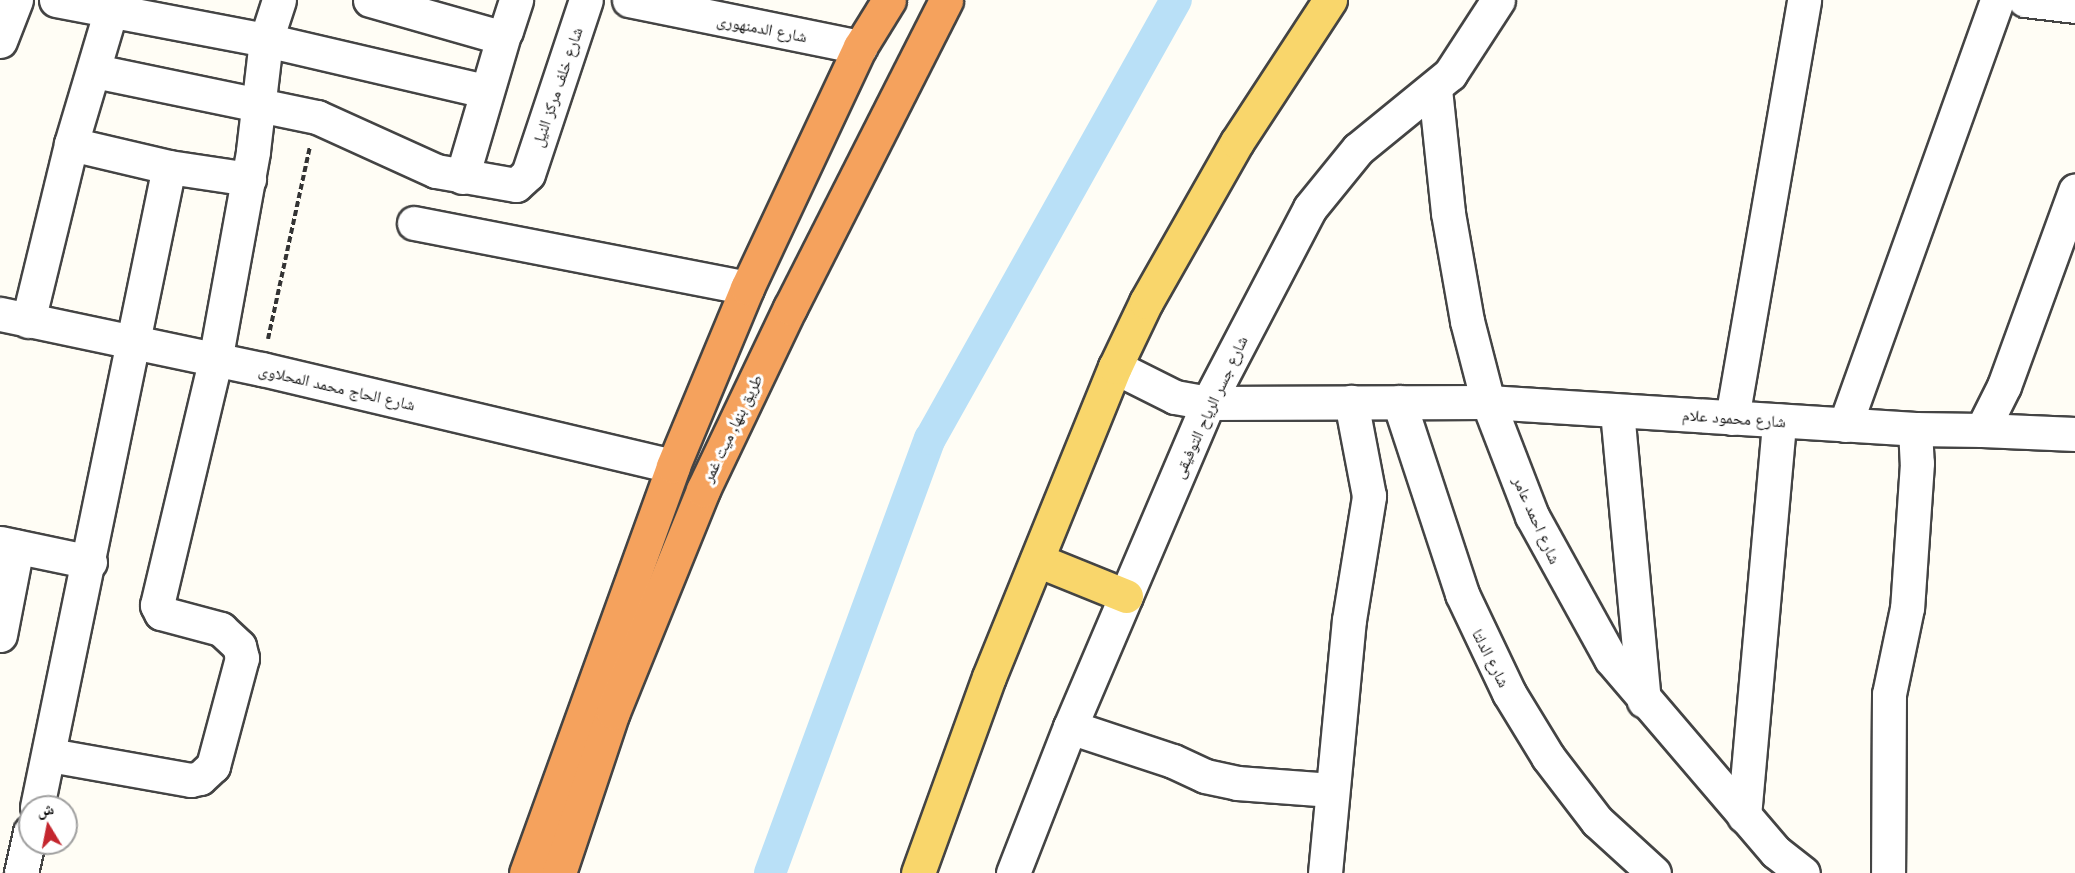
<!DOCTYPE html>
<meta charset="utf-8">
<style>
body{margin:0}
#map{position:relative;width:2075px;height:873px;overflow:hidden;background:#fffdf5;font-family:"Libre Baskerville","Noto Naskh Arabic",serif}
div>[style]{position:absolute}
.canal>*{height:32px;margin:-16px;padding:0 16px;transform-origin:16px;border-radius:16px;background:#b9e0f7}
.path>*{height:4px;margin-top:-2px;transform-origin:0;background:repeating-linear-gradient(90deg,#333 0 6px,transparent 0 9px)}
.roads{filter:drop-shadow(2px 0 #444) drop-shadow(-2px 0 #444) drop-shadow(0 2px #444) drop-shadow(0 -2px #444)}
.minor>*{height:33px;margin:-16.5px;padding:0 16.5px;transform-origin:16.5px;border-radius:16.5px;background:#fff}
.major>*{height:33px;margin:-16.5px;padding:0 16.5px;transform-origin:16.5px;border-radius:16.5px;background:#f9d66b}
.highway>*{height:33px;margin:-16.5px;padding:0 16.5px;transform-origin:16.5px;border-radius:16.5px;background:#f5a25d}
span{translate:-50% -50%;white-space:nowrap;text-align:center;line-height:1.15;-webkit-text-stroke:6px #fff;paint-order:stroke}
.street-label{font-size:16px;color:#111}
.north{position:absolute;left:18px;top:795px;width:60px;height:60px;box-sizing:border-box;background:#fff;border:2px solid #a0a0a0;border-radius:50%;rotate:350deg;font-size:16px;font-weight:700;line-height:24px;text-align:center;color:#111}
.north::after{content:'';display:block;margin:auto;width:21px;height:27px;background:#c4262e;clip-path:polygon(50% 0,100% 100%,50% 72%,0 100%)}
</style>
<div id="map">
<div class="canal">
<div style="left:770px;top:873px;width:463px;rotate:-69.8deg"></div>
<div style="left:930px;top:439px;width:503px;rotate:-60.74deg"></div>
</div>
<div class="path">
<div style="left:268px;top:339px;width:197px;rotate:-77.7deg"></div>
</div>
<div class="roads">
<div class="minor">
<div style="left:56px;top:0;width:214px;rotate:10.8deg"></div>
<div style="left:266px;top:40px;width:226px;rotate:13.1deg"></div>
<div style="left:370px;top:0;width:135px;rotate:15.9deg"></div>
<div style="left:500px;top:37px;width:8px;rotate:-45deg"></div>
<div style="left:506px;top:31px;width:33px;rotate:-72deg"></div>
<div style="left:629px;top:0;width:236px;rotate:11.5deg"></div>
<div style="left:2025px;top:0;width:50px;rotate:6.8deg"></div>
<div style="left:0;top:41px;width:44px;rotate:-68.7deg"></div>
<div style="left:95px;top:71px;width:227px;rotate:11.7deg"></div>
<div style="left:317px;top:117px;width:131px;rotate:24.4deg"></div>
<div style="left:436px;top:171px;width:81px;rotate:9.9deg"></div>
<div style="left:516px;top:185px;width:16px;rotate:-43deg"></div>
<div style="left:528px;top:174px;width:183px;rotate:-71.6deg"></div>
<div style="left:1435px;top:89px;width:125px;rotate:84deg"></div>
<div style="left:1448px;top:213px;width:110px;rotate:80deg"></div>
<div style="left:1467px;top:321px;width:84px;rotate:75.5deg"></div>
<div style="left:1488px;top:402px;width:122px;rotate:68.9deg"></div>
<div style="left:1532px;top:516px;width:163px;rotate:61.1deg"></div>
<div style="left:1611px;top:659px;width:254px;rotate:49.5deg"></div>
<div style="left:1776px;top:852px;width:34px;rotate:38deg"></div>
<div style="left:71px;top:144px;width:101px;rotate:13.2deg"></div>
<div style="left:169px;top:167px;width:81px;rotate:8.5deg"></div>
<div style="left:462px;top:177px;width:149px;rotate:-73.6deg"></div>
<div style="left:414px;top:223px;width:339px;rotate:11deg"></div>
<div style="left:0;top:314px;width:268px;rotate:11.9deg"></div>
<div style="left:262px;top:369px;width:422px;rotate:13.3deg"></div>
<div style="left:28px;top:321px;width:182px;rotate:-76.3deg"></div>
<div style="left:71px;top:144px;width:150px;rotate:-73.4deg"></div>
<div style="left:1115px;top:367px;width:67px;rotate:26.6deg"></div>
<div style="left:1175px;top:397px;width:34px;rotate:10deg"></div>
<div style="left:1208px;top:403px;width:280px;rotate:-0.2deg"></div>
<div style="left:1488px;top:402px;width:428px;rotate:3.6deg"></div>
<div style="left:1915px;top:429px;width:34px;rotate:87deg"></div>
<div style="left:1917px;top:463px;width:145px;rotate:93.9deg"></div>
<div style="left:1907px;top:608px;width:88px;rotate:101.8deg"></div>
<div style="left:1889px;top:694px;width:179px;rotate:90.3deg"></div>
<div style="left:1399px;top:402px;width:202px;rotate:71.8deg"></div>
<div style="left:1462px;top:594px;width:110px;rotate:64.6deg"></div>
<div style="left:1509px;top:693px;width:75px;rotate:58.6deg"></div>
<div style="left:1548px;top:757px;width:81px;rotate:52.6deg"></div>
<div style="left:1597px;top:821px;width:77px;rotate:42.4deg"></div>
<div style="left:1617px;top:411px;width:291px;rotate:84.7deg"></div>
<div style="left:1732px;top:418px;width:424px;rotate:-80.2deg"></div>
<div style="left:1845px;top:425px;width:451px;rotate:-70.3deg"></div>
<div style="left:1915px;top:429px;width:67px;rotate:0.9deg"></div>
<div style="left:1982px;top:430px;width:49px;rotate:-63.4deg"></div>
<div style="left:2004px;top:386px;width:208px;rotate:-70deg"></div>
<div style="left:1982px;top:430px;width:93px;rotate:2.5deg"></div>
<div style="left:0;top:543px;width:92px;rotate:11.9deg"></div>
<div style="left:0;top:635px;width:90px;rotate:-79.1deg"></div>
<div style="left:1070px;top:727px;width:108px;rotate:18.3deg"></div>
<div style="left:1173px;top:761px;width:35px;rotate:25deg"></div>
<div style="left:1205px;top:776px;width:33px;rotate:12deg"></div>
<div style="left:1237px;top:783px;width:95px;rotate:4.2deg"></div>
<div style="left:50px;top:755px;width:143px;rotate:10.1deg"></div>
<div style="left:191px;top:780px;width:9px;rotate:-13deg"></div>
<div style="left:200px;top:778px;width:18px;rotate:-43deg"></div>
<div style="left:213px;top:766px;width:112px;rotate:-75deg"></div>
<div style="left:242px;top:658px;width:12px;rotate:-104deg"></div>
<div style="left:239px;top:646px;width:25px;rotate:-137deg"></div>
<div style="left:221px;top:629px;width:62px;rotate:-165.1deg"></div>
<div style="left:161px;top:613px;width:9px;rotate:-117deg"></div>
<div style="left:157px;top:605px;width:251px;rotate:-76.6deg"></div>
<div style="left:215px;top:361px;width:213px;rotate:-79.7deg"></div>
<div style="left:253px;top:151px;width:112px;rotate:-83.3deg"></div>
<div style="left:266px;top:40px;width:42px;rotate:-72deg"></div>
<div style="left:37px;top:807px;width:653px;rotate:-78.35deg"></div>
<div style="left:1744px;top:816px;width:397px;rotate:-84.9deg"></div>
<div style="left:21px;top:873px;width:42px;rotate:-77.6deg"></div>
<div style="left:1013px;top:873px;width:157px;rotate:-68.7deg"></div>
<div style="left:1070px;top:727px;width:352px;rotate:-66.9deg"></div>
<div style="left:1208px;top:403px;width:220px;rotate:-62.4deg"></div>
<div style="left:1310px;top:208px;width:76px;rotate:-50.9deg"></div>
<div style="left:1358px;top:149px;width:119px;rotate:-39.2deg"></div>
<div style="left:1450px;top:74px;width:88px;rotate:-57deg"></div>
<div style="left:1325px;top:873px;width:254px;rotate:-84.6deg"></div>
<div style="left:1349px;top:620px;width:126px;rotate:-80.8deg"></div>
<div style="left:1369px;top:496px;width:96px;rotate:-100.8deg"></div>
</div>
<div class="major">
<div style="left:1037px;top:560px;width:96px;rotate:22deg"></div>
<div style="left:918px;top:873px;width:208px;rotate:-70.1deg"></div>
<div style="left:989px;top:677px;width:335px;rotate:-67.9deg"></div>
<div style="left:1115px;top:367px;width:72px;rotate:-64.5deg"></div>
<div style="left:1146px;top:302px;width:184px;rotate:-60.4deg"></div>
<div style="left:1237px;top:142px;width:170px;rotate:-56.8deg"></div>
</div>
<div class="highway">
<div style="left:526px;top:873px;width:433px;rotate:-70.1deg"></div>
<div style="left:673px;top:466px;width:193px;rotate:-67.4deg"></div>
<div style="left:747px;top:288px;width:266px;rotate:-64.9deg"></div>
<div style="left:860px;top:47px;width:55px;rotate:-58.3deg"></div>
<div style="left:559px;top:873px;width:170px;rotate:-71.5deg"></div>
<div style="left:613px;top:712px;width:240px;rotate:-67.9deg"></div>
<div style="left:703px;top:490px;width:202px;rotate:-64.5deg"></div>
<div style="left:790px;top:308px;width:345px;rotate:-63.1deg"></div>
</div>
</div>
<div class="street-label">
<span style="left:762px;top:28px;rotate:11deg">شارع الدمنهورى</span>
<span style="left:557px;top:87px;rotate:-71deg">شارع خلف مركز النيل</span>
<span style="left:337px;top:387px;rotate:13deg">شارع الحاج محمد المحلاوى</span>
<span style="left:1210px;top:407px;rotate:-65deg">شارع جسر الرياح التوفيقى</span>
<span style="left:1734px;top:418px;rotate:4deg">شارع محمود علام</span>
<span style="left:732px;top:428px;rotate:-64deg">طريق بنها, ميت غمر</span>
<span style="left:1537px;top:520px;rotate:66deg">شارع احمد عامر</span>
<span style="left:1491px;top:658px;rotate:63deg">شارع الدلتا</span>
</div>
<div class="north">ش</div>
</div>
